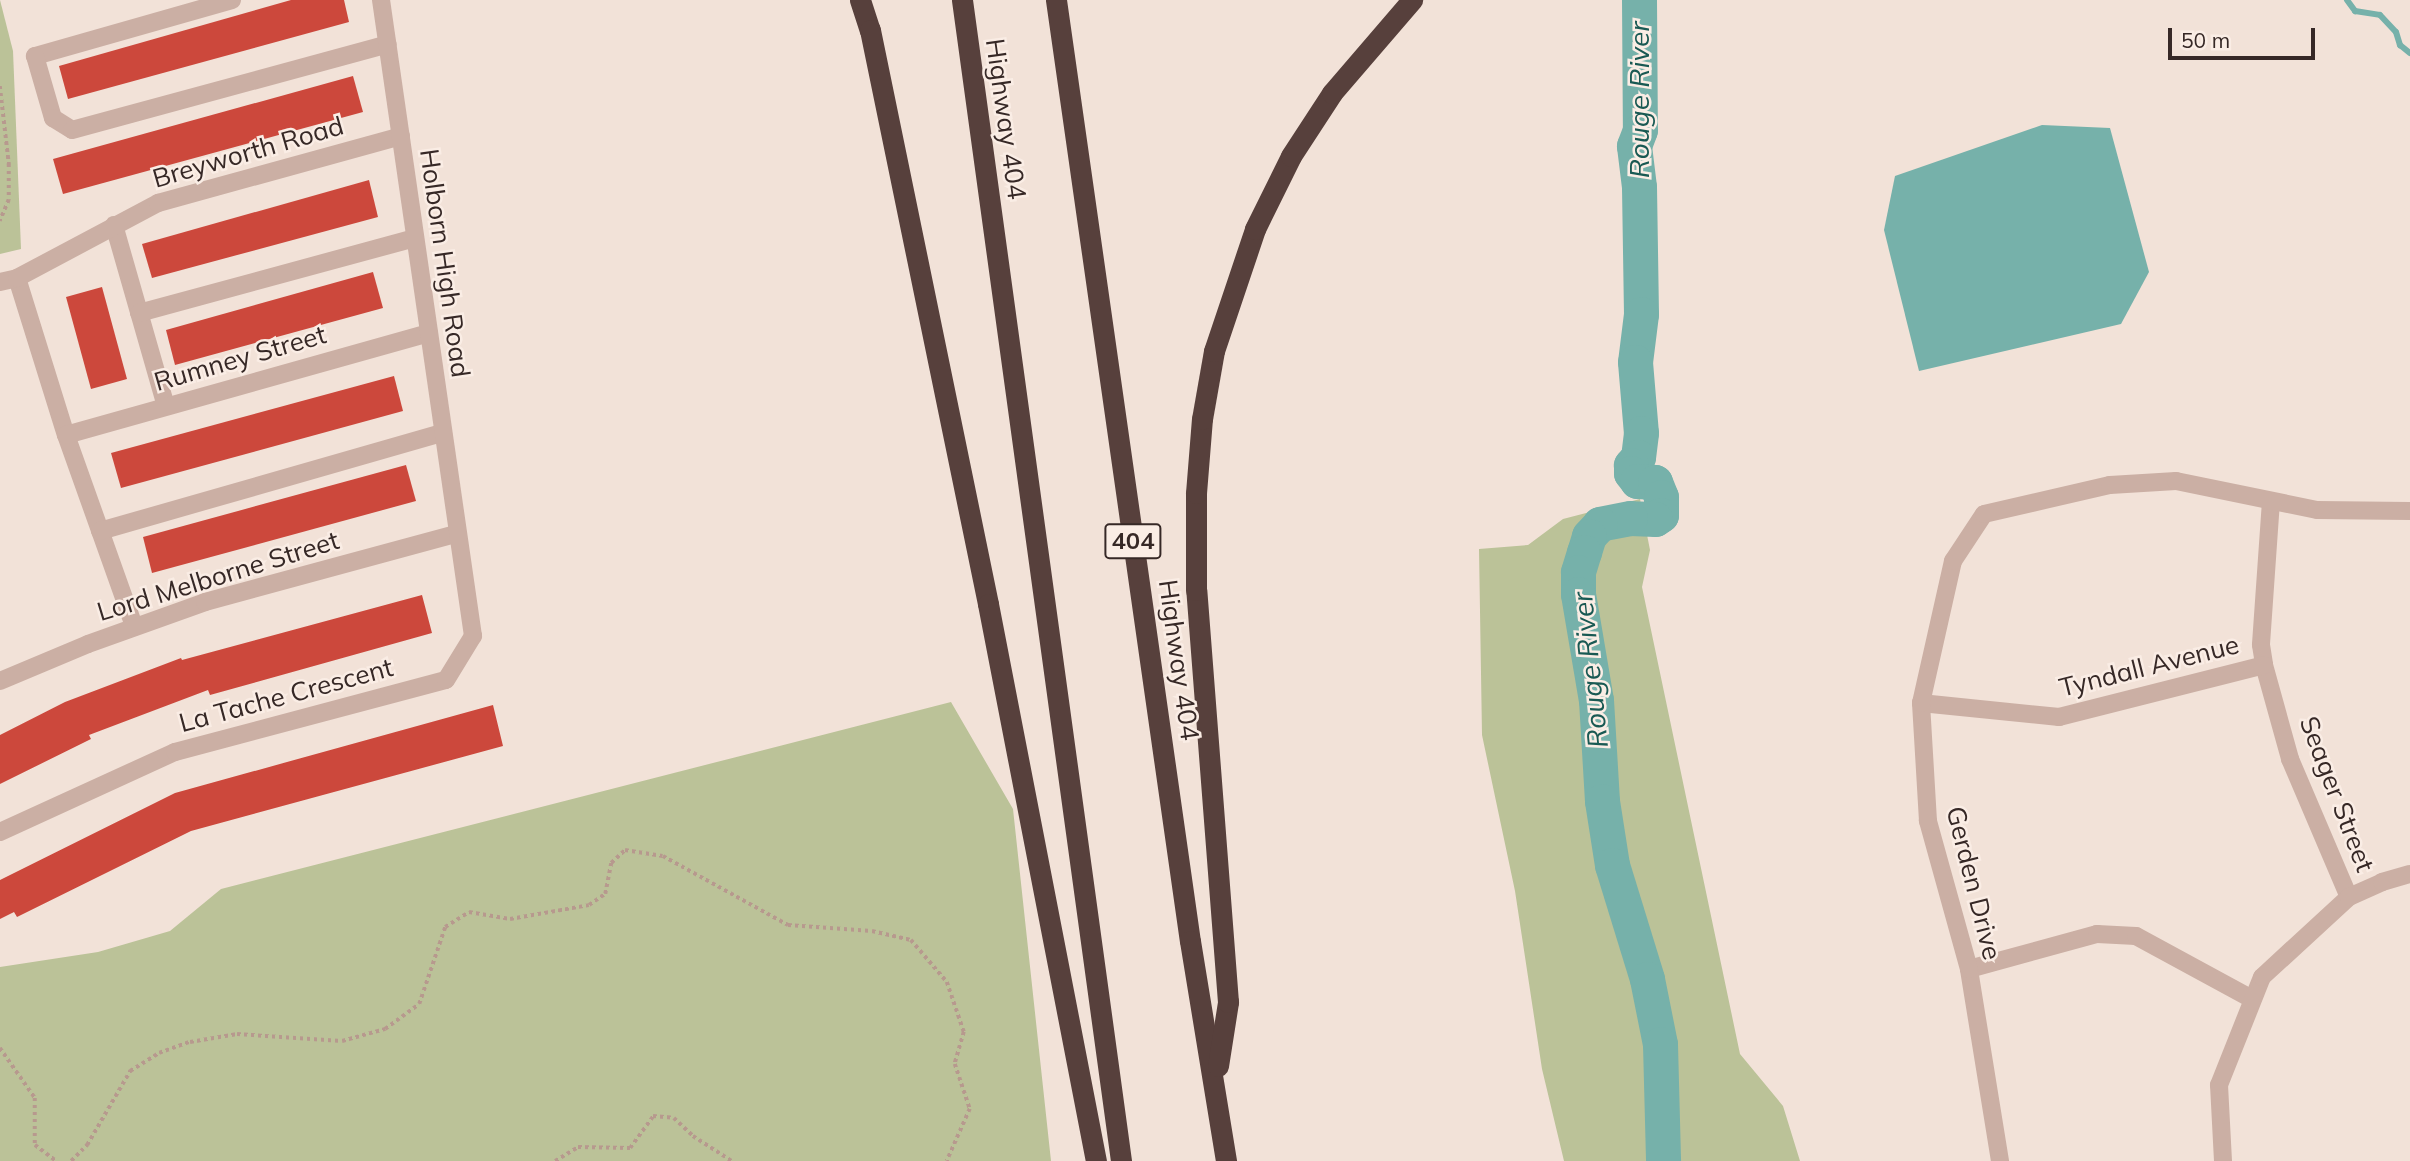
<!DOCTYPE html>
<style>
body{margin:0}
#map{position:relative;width:2410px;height:1161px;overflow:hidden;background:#f2e2d8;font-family:Mulish,sans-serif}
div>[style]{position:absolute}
.green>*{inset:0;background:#bbc298}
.water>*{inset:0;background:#76b1aa}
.stream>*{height:6px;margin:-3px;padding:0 3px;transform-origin:3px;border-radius:3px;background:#76b1aa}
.river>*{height:35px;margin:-17.5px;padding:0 17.5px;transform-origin:17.5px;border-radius:17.5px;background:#76b1aa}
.building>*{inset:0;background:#cc483c}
.path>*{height:3.5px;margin-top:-1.75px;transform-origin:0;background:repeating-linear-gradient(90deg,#b7998e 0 3.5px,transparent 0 7px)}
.minor>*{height:18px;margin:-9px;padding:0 9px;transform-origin:9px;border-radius:9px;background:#cbafa4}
.highway>*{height:21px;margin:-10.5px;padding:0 10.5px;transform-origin:10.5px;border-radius:10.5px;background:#57403c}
span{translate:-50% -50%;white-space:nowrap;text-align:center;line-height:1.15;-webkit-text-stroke:5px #faede5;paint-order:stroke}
.shield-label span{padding:2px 5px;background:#faede5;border:2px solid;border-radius:5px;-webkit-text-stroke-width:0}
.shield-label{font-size:24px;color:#362826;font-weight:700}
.street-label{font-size:26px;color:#362826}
.water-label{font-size:28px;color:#195953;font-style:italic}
.scale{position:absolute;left:2168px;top:28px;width:147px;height:32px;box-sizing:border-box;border:4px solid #362826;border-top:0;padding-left:9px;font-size:21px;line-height:24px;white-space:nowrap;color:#362826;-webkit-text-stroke:5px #faede5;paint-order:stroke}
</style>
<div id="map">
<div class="green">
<div style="clip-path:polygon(0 0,13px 51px,21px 249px,0 254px)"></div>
<div style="clip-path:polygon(1640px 499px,1650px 550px,1642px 587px,1740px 1054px,1783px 1106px,1800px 1161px,1564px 1161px,1542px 1069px,1515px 891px,1482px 735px,1479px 549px,1528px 545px,1563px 519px)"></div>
<div style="clip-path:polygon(951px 702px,1013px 809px,1051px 1161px,0 1161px,0 967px,98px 952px,170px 931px,221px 889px)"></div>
</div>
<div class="water">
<div style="clip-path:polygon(2042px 125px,2110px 128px,2149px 272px,2121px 324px,1919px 371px,1884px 230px,1895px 176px)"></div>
</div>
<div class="stream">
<div style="left:2347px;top:0;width:14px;rotate:54deg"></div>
<div style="left:2355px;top:11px;width:25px;rotate:9deg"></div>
<div style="left:2380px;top:15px;width:23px;rotate:47deg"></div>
<div style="left:2396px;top:32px;width:14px;rotate:73deg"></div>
<div style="left:2400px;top:45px;width:13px;rotate:39deg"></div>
</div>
<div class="river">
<div style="left:1639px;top:0;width:130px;rotate:89.6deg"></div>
<div style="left:1640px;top:130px;width:17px;rotate:111deg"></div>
<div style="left:1634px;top:146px;width:41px;rotate:83deg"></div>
<div style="left:1639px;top:187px;width:127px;rotate:89.1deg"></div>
<div style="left:1641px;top:314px;width:48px;rotate:97.1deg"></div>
<div style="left:1635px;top:362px;width:71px;rotate:85.2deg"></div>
<div style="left:1641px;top:433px;width:24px;rotate:97deg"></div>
<div style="left:1638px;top:457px;width:11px;rotate:131deg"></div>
<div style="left:1631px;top:465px;width:8px;rotate:90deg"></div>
<div style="left:1631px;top:473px;width:10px;rotate:53deg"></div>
<div style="left:1637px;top:481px;width:18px;rotate:3deg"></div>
<div style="left:1655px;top:482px;width:16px;rotate:68deg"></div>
<div style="left:1661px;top:497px;width:18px;rotate:90deg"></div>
<div style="left:1661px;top:515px;width:7px;rotate:146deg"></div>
<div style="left:1655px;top:519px;width:25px;rotate:-178deg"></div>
<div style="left:1630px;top:518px;width:31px;rotate:169deg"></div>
<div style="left:1600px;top:524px;width:16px;rotate:133deg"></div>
<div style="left:1589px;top:536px;width:17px;rotate:107deg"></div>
<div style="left:1584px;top:552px;width:21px;rotate:107deg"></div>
<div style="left:1578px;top:572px;width:22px;rotate:90deg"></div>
<div style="left:1578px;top:594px;width:108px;rotate:80.4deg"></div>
<div style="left:1596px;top:700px;width:101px;rotate:86.6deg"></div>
<div style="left:1602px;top:801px;width:65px;rotate:81.1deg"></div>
<div style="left:1612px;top:865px;width:119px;rotate:72.9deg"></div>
<div style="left:1647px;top:979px;width:66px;rotate:78.7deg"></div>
<div style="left:1660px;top:1044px;width:117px;rotate:88.5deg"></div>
</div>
<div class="building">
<div style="clip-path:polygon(291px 0,344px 0,349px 22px,68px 99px,59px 66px)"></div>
<div style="clip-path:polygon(353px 76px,363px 112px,63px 194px,53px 159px)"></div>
<div style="clip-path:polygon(369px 180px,378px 217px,152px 278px,142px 244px)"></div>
<div style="clip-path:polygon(373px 272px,383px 308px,175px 365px,166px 330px)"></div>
<div style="clip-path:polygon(102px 287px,127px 379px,91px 389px,66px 297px)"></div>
<div style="clip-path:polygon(394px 376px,403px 411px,121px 488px,111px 453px)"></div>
<div style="clip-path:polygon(406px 465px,416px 501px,152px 573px,143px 537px)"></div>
<div style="clip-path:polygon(422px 595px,432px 633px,210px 695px,208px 690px,89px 735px,91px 739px,0 784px,0 735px,65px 702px,181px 658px,182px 660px)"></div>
<div style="clip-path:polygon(493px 705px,503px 746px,191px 831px,17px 917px,14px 912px,0 919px,0 880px,175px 793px)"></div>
</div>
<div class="path">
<div style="left:0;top:86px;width:79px;rotate:83.4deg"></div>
<div style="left:9px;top:164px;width:36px;rotate:90deg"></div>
<div style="left:9px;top:200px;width:23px;rotate:113deg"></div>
<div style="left:0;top:1048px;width:61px;rotate:55deg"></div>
<div style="left:35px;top:1098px;width:47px;rotate:90deg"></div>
<div style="left:35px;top:1145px;width:26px;rotate:37deg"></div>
<div style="left:71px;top:1161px;width:23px;rotate:-45deg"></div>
<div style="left:87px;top:1145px;width:86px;rotate:-59.8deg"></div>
<div style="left:130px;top:1071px;width:34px;rotate:-32deg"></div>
<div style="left:159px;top:1053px;width:33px;rotate:-20deg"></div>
<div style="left:190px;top:1042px;width:48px;rotate:-9.7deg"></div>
<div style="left:237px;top:1034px;width:105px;rotate:3.8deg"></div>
<div style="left:342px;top:1041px;width:45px;rotate:-15.6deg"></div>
<div style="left:385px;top:1029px;width:42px;rotate:-36.3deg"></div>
<div style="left:419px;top:1004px;width:81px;rotate:-71.3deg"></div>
<div style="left:445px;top:927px;width:28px;rotate:-32deg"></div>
<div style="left:469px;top:912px;width:42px;rotate:9.7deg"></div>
<div style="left:510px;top:919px;width:80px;rotate:-10deg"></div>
<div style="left:589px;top:905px;width:19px;rotate:-35deg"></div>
<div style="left:605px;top:894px;width:32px;rotate:-79deg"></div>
<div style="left:611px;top:863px;width:19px;rotate:-43deg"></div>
<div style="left:625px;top:850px;width:38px;rotate:9deg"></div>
<div style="left:663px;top:856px;width:143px;rotate:28.9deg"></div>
<div style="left:788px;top:925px;width:84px;rotate:4.1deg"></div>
<div style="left:872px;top:931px;width:40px;rotate:13deg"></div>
<div style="left:911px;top:940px;width:55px;rotate:49.4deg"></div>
<div style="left:947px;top:982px;width:53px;rotate:71.2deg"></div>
<div style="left:964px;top:1032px;width:33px;rotate:106deg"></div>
<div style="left:955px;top:1064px;width:47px;rotate:71.6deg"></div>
<div style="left:970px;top:1109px;width:57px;rotate:113.9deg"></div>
<div style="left:555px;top:1161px;width:27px;rotate:-31deg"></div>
<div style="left:578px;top:1147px;width:52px;rotate:1.1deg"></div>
<div style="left:630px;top:1148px;width:39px;rotate:-54deg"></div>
<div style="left:653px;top:1116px;width:21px;rotate:5deg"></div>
<div style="left:674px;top:1118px;width:26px;rotate:43deg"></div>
<div style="left:693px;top:1136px;width:46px;rotate:32.7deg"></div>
</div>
<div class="minor">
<div style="left:232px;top:0;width:205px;rotate:164.1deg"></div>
<div style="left:35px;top:56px;width:65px;rotate:73.8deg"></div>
<div style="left:53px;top:118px;width:22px;rotate:32deg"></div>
<div style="left:72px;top:130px;width:327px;rotate:-15.2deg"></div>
<div style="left:114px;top:225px;width:188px;rotate:74deg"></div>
<div style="left:17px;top:278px;width:164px;rotate:72.7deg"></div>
<div style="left:66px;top:435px;width:203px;rotate:70.4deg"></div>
<div style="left:0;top:282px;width:17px;rotate:-13deg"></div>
<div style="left:17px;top:278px;width:160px;rotate:-28deg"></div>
<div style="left:158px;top:203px;width:252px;rotate:-15.4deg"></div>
<div style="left:139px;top:313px;width:286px;rotate:-15.2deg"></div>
<div style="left:66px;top:435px;width:377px;rotate:-15.7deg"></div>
<div style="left:2271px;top:501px;width:144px;rotate:94deg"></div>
<div style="left:2261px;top:645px;width:20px;rotate:81deg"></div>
<div style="left:2264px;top:665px;width:98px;rotate:74.5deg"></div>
<div style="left:2290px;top:759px;width:150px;rotate:66.9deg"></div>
<div style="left:100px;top:531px;width:355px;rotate:-16deg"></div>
<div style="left:0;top:681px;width:95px;rotate:-22.8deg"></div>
<div style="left:88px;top:644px;width:124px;rotate:-19.7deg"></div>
<div style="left:205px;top:602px;width:260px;rotate:-15.2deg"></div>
<div style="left:1921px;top:703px;width:139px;rotate:5.8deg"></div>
<div style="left:2059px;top:717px;width:211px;rotate:-14.2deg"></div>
<div style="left:0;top:832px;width:192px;rotate:-24.6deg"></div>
<div style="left:175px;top:752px;width:280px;rotate:-14.9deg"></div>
<div style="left:446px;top:680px;width:52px;rotate:-58.5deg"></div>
<div style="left:473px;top:636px;width:643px;rotate:-98.23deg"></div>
<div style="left:1969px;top:969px;width:133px;rotate:-15.3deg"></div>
<div style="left:2097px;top:934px;width:39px;rotate:3deg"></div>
<div style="left:2136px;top:936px;width:132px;rotate:28.5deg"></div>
<div style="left:2000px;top:1161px;width:194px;rotate:-99.2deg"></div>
<div style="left:1969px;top:969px;width:154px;rotate:-105.5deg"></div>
<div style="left:1928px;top:821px;width:118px;rotate:-93.4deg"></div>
<div style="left:1921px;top:703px;width:146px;rotate:-77.3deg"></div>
<div style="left:1953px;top:561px;width:56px;rotate:-56.6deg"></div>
<div style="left:1984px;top:514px;width:129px;rotate:-13deg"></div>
<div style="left:2110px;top:485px;width:66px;rotate:-3.5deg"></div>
<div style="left:2176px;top:481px;width:144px;rotate:11.6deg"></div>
<div style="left:2317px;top:510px;width:93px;rotate:0.6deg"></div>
<div style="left:2223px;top:1161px;width:76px;rotate:-93deg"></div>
<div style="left:2219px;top:1085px;width:116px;rotate:-68.3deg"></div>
<div style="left:2262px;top:977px;width:118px;rotate:-42.6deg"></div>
<div style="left:2349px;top:897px;width:36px;rotate:-24deg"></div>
<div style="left:2382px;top:882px;width:29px;rotate:-16deg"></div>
</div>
<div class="highway">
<div style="left:860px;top:0;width:32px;rotate:72deg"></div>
<div style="left:870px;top:30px;width:586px;rotate:78.38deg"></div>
<div style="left:988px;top:604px;width:567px;rotate:79.03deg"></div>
<div style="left:962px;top:0;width:1172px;rotate:82.2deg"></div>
<div style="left:1056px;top:0;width:950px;rotate:81.9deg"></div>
<div style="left:1190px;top:941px;width:223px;rotate:80.7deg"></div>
<div style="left:1218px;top:1066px;width:65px;rotate:-81.1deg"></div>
<div style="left:1228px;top:1002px;width:413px;rotate:-94.4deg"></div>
<div style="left:1196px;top:590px;width:97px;rotate:-90deg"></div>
<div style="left:1196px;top:493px;width:74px;rotate:-85.4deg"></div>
<div style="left:1202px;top:419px;width:69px;rotate:-80deg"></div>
<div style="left:1214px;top:351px;width:129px;rotate:-71.4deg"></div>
<div style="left:1255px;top:229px;width:81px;rotate:-63.7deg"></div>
<div style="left:1291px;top:156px;width:75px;rotate:-56.9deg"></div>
<div style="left:1332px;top:93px;width:123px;rotate:-49.3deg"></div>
</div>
<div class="shield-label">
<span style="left:1133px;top:541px">404</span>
</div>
<div class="street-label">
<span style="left:1006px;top:119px;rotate:82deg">Highway 404</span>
<span style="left:248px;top:152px;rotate:-16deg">Breyworth Road</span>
<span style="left:445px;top:263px;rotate:82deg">Holborn High Road</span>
<span style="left:240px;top:358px;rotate:-16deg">Rumney Street</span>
<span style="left:218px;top:576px;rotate:-17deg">Lord Melborne Street</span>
<span style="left:1179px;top:660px;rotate:82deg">Highway 404</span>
<span style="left:2149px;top:666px;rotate:-14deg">Tyndall Avenue</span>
<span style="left:286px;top:695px;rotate:-15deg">La Tache Crescent</span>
<span style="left:2337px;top:794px;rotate:69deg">Seager Street</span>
<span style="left:1974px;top:883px;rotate:76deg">Gerden Drive</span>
</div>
<div class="water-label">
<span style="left:1639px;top:100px;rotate:-90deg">Rouge River</span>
<span style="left:1590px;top:670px;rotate:-96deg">Rouge River</span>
</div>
<div class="scale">50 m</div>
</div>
